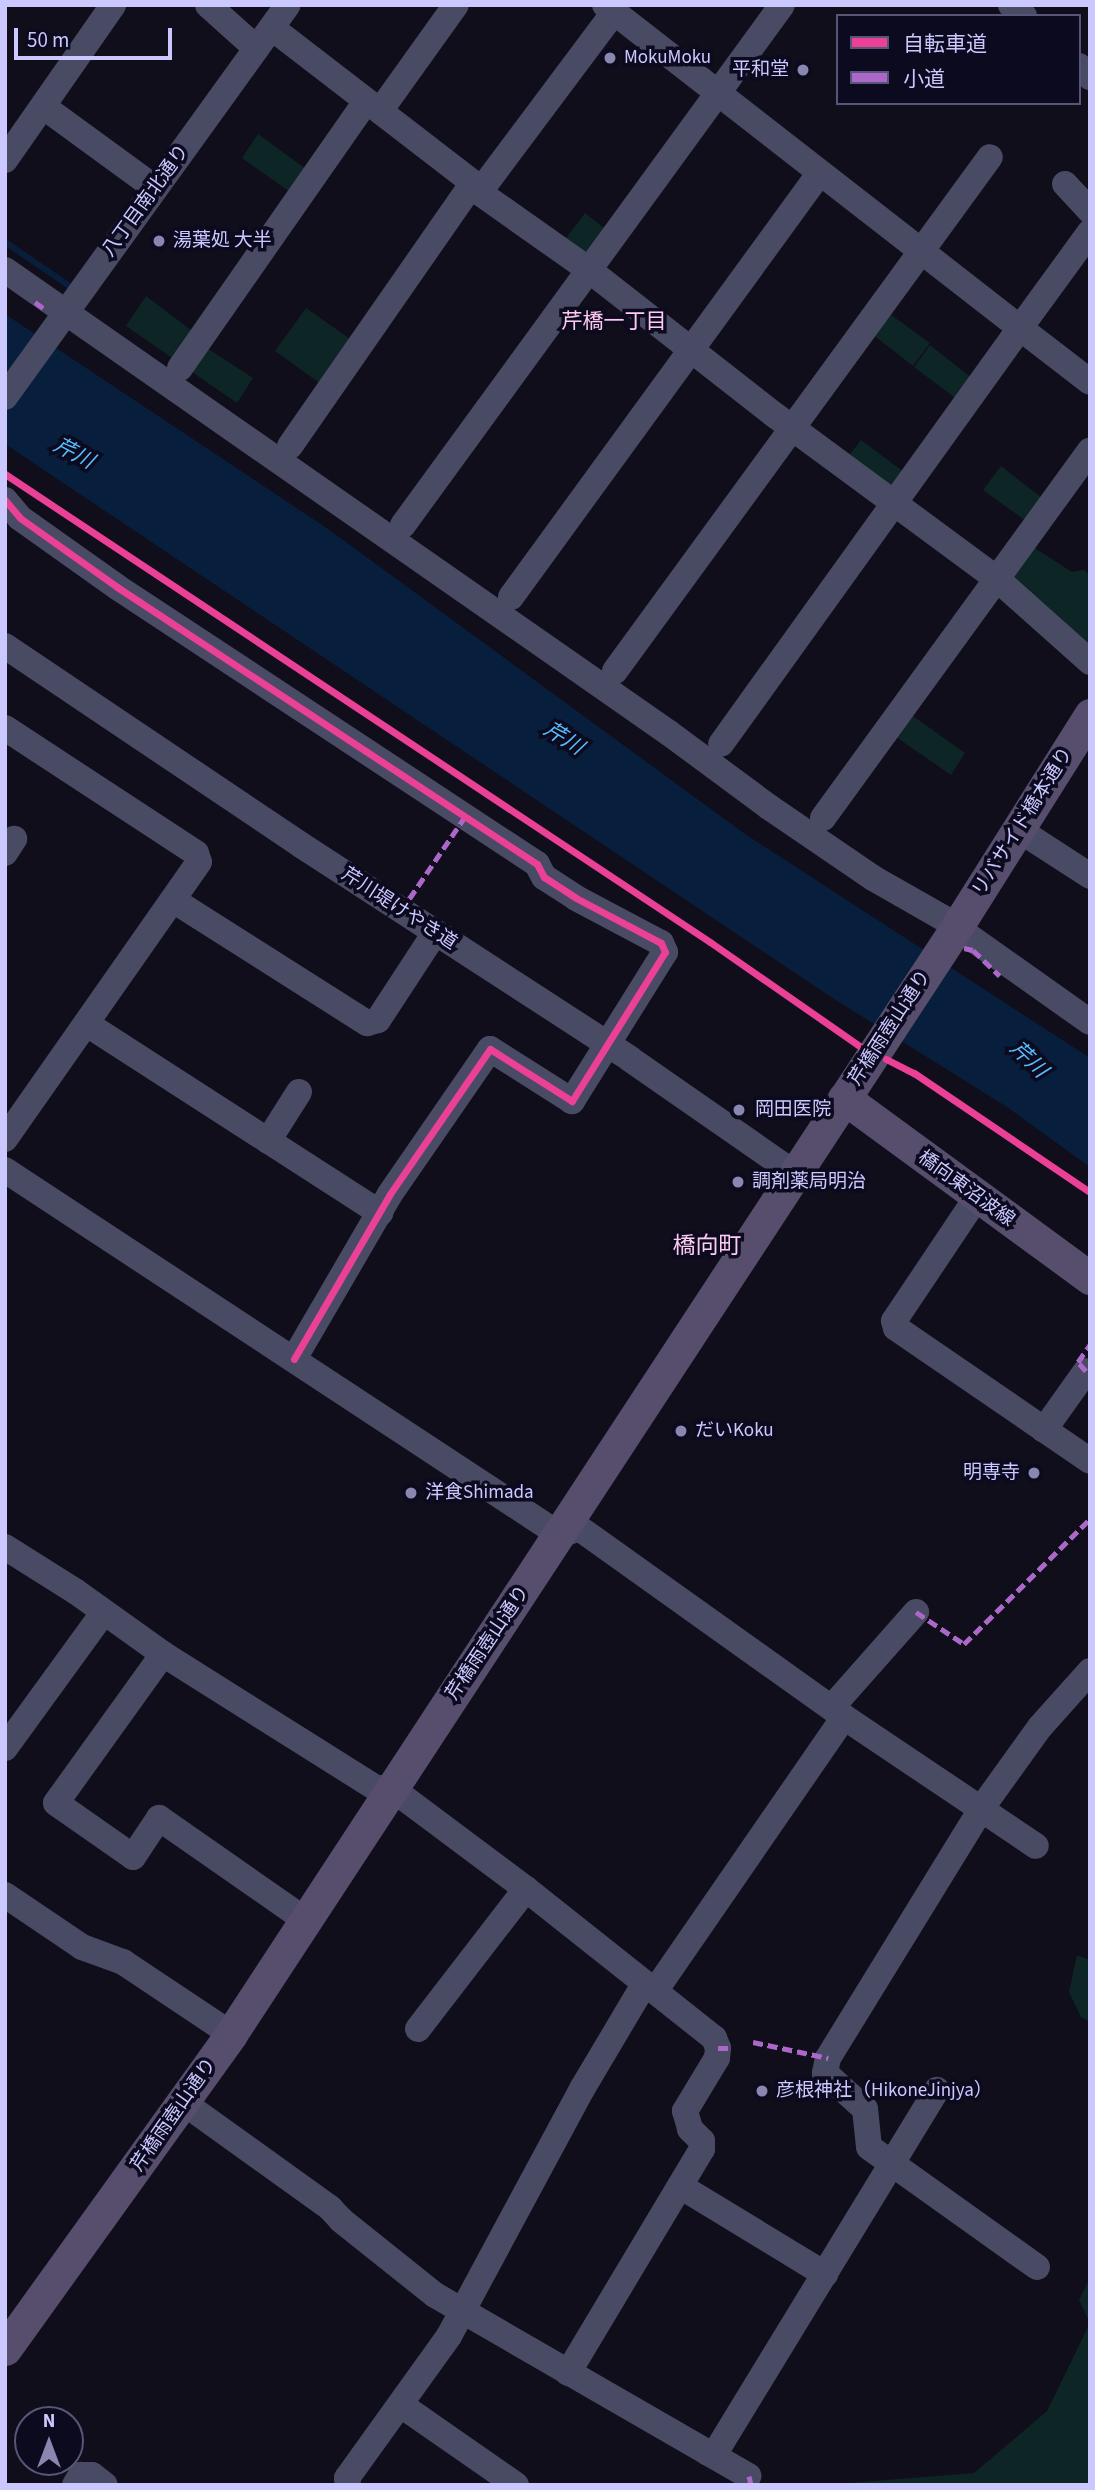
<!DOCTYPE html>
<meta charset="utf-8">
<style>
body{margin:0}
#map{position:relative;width:1095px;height:2490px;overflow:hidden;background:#100e1a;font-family:"Source Sans 3","Noto Sans JP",sans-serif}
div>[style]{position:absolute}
.green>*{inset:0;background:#0d2524}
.water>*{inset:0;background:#081e3d}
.stream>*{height:6px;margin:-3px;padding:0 3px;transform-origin:3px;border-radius:3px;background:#081e3d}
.minor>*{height:26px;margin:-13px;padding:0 13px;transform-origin:13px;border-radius:13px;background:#494a63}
.major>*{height:33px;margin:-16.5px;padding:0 16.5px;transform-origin:16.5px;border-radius:16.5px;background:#574d6d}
.quiet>*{height:5px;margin-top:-2.5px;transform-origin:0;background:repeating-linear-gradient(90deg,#ac68c9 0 10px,transparent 0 15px)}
.cycleway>*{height:7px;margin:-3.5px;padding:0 3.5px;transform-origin:3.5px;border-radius:3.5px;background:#ea4096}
.dots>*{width:19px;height:19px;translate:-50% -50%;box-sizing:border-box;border:4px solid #0c0a1e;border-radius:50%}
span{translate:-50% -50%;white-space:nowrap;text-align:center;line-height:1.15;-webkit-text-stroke:7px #0c0a1e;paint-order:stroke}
.poi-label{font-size:19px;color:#cac8ff}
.left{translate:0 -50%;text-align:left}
.right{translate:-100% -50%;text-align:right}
.street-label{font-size:19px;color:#cac8ff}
.neighbourhood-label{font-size:21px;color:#ffcaf0}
.water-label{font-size:21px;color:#56beff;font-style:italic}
.quarter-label{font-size:23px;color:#ffcaf0}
.frame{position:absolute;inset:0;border:7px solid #cac8ff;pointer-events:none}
.legend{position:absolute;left:836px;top:14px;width:245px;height:91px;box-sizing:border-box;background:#0c0a1e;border:2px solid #585678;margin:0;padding:9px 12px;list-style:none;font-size:21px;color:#cac8ff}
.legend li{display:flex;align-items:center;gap:14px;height:35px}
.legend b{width:35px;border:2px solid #585678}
.north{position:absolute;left:14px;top:2406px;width:70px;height:70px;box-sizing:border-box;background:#0c0a1e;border:2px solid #585678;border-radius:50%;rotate:0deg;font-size:19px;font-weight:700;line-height:28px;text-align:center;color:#cac8ff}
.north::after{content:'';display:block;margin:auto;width:24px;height:32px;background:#8987af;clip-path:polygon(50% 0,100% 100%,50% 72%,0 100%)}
.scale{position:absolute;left:14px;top:28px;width:158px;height:32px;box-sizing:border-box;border:4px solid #cac8ff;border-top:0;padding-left:9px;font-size:21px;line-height:24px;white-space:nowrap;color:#cac8ff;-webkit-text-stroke:5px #0c0a1e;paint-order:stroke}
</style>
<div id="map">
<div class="green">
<div style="clip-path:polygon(258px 134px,313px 174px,297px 197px,242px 158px)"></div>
<div style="clip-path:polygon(585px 213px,609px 232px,588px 263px,561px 245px)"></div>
<div style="clip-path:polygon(146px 296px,199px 336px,178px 362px,126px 326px)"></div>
<div style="clip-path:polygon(306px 308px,356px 343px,325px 387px,275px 351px)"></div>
<div style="clip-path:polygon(883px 309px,930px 343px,913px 366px,867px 330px)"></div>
<div style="clip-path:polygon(930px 345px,977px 382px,962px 403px,914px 367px)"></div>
<div style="clip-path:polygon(204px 346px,253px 378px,237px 403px,186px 368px)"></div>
<div style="clip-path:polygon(861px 440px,908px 475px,893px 496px,844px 462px)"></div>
<div style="clip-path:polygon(1001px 466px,1046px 501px,1030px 524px,983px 490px)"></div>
<div style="clip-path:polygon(1030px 545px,1072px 572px,1084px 570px,1090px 575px,1090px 654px,1012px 577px)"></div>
<div style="clip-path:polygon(906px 711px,965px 753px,951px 775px,890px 733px)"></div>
<div style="clip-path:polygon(1077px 1955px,1090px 1960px,1090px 2022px,1081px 2017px,1069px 1992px)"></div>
<div style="clip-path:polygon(1090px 2278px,1090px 2485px,823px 2485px,974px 2473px,1047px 2411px,1090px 2323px,1079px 2300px)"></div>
</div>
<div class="water">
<div style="clip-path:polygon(5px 314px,328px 529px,745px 834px,1090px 1058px,1090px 1167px,1007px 1107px,831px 997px,5px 444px)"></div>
</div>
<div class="stream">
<div style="left:5px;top:242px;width:80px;rotate:34.3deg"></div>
</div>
<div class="minor">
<div style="left:208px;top:5px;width:64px;rotate:41.9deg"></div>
<div style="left:605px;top:5px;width:526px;rotate:37.89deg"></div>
<div style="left:1020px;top:328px;width:512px;rotate:125.71deg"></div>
<div style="left:1011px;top:5px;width:17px;rotate:40deg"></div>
<div style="left:272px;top:28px;width:254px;rotate:37.6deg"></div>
<div style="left:473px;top:183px;width:11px;rotate:41deg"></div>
<div style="left:481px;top:190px;width:3px;rotate:108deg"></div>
<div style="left:480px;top:193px;width:133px;rotate:35.2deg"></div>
<div style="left:589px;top:270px;width:237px;rotate:38deg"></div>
<div style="left:776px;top:416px;width:275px;rotate:36.4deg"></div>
<div style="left:997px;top:579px;width:125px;rotate:41.7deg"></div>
<div style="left:1079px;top:66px;width:16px;rotate:45deg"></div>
<div style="left:44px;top:107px;width:137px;rotate:36.1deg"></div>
<div style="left:380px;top:111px;width:130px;rotate:-54.4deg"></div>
<div style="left:5px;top:160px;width:189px;rotate:-55.1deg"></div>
<div style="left:1065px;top:184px;width:37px;rotate:47deg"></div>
<div style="left:481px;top:190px;width:222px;rotate:-53.2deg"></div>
<div style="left:1090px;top:232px;width:119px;rotate:126.1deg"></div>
<div style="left:1020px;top:328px;width:88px;rotate:37.6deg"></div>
<div style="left:5px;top:270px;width:809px;rotate:34.89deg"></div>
<div style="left:669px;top:733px;width:124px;rotate:36.5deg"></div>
<div style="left:769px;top:807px;width:126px;rotate:34.3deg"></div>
<div style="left:873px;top:878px;width:81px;rotate:29.7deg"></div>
<div style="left:943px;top:918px;width:180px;rotate:35.3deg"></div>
<div style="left:180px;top:368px;width:325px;rotate:-55.1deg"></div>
<div style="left:5px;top:397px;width:483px;rotate:-54.2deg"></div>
<div style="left:290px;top:446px;width:320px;rotate:-55.2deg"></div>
<div style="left:5px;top:500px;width:23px;rotate:50deg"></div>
<div style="left:20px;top:518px;width:119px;rotate:35.4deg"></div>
<div style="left:117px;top:587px;width:503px;rotate:33.41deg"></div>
<div style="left:537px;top:864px;width:15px;rotate:62deg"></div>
<div style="left:544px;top:877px;width:38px;rotate:33deg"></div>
<div style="left:576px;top:898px;width:96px;rotate:27.9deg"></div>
<div style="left:661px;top:943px;width:10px;rotate:66deg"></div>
<div style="left:665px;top:952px;width:176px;rotate:122deg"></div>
<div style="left:572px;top:1101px;width:97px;rotate:-147.6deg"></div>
<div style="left:490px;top:1049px;width:176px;rotate:124.6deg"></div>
<div style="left:390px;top:1194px;width:191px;rotate:120.2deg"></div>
<div style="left:403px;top:525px;width:643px;rotate:-53.91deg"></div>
<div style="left:511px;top:597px;width:523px;rotate:-53.94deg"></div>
<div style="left:5px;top:646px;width:357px;rotate:33.9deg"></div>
<div style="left:301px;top:845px;width:392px;rotate:33deg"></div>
<div style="left:630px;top:1059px;width:200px;rotate:34.8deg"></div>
<div style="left:615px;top:671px;width:636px;rotate:-53.89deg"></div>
<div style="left:5px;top:728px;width:228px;rotate:33.2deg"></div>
<div style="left:196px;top:853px;width:9px;rotate:72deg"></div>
<div style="left:199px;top:862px;width:338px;rotate:125deg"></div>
<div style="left:823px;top:818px;width:454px;rotate:-54deg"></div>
<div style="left:1019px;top:830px;width:85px;rotate:32.9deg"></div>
<div style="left:5px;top:853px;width:17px;rotate:-57deg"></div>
<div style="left:173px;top:900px;width:230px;rotate:32.4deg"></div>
<div style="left:367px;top:1023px;width:11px;rotate:-15deg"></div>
<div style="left:378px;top:1020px;width:104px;rotate:-56.8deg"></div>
<div style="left:87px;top:1024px;width:349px;rotate:32.8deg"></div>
<div style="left:268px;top:1141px;width:58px;rotate:-57.7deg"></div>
<div style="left:5px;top:1170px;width:664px;rotate:33.33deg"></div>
<div style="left:560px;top:1535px;width:20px;rotate:-20deg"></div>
<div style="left:579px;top:1528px;width:325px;rotate:35.5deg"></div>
<div style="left:844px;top:1717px;width:231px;rotate:33.9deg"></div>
<div style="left:977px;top:1197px;width:149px;rotate:123.8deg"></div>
<div style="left:894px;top:1321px;width:7px;rotate:74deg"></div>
<div style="left:896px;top:1328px;width:235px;rotate:34.4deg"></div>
<div style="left:1044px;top:1430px;width:72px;rotate:-54.6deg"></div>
<div style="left:5px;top:1547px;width:83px;rotate:32.2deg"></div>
<div style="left:75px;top:1591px;width:108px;rotate:35.6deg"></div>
<div style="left:163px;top:1654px;width:252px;rotate:32.2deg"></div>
<div style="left:376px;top:1788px;width:15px"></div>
<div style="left:391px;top:1788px;width:169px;rotate:36.8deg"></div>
<div style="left:526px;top:1889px;width:240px;rotate:38.4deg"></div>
<div style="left:714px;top:2038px;width:11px;rotate:68deg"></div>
<div style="left:718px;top:2048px;width:10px;rotate:96deg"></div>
<div style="left:717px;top:2058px;width:62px;rotate:121.1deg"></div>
<div style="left:685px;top:2111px;width:19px;rotate:74deg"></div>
<div style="left:690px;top:2129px;width:17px;rotate:45deg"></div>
<div style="left:702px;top:2141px;width:8px;rotate:90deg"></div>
<div style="left:702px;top:2149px;width:261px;rotate:120.9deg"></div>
<div style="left:163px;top:1654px;width:183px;rotate:125.7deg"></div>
<div style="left:56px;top:1803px;width:94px;rotate:35deg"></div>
<div style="left:133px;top:1857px;width:47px;rotate:-56.3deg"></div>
<div style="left:159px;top:1818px;width:177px;rotate:34.9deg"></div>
<div style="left:832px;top:1707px;width:127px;rotate:-48.5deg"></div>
<div style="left:5px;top:1748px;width:167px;rotate:-54deg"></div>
<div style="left:5px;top:1895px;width:93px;rotate:34deg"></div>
<div style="left:82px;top:1947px;width:44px;rotate:20.1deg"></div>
<div style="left:123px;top:1962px;width:130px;rotate:33.7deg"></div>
<div style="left:655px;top:1991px;width:333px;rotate:-55.4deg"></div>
<div style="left:418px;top:2029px;width:177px;rotate:-52.4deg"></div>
<div style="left:184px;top:2103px;width:180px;rotate:35.7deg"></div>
<div style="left:330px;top:2208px;width:16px;rotate:47deg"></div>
<div style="left:341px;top:2220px;width:120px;rotate:38.6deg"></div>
<div style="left:435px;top:2295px;width:362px;rotate:30deg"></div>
<div style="left:680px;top:2186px;width:170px;rotate:31.3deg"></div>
<div style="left:1037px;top:2267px;width:206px;rotate:-144.5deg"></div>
<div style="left:869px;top:2147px;width:38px;rotate:-96deg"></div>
<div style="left:865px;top:2109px;width:54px;rotate:-138deg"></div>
<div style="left:825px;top:2073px;width:15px;rotate:-79deg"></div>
<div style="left:828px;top:2058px;width:292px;rotate:-58.4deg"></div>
<div style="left:981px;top:1809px;width:101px;rotate:-54.3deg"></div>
<div style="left:1040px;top:1727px;width:75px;rotate:-48.2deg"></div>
<div style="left:401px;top:2405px;width:140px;rotate:34.8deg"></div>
<div style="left:708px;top:2453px;width:9px;rotate:-18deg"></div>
<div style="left:717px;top:2450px;width:422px;rotate:-58.6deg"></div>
<div style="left:75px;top:2485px;width:12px;rotate:-59deg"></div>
<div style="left:81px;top:2475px;width:11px"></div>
<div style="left:92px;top:2475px;width:16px;rotate:38deg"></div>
<div style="left:348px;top:2485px;width:7px;rotate:-98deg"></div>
<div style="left:347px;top:2478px;width:175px;rotate:-54.3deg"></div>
<div style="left:449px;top:2336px;width:281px;rotate:-61.7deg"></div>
<div style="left:582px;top:2089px;width:123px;rotate:-59.3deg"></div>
</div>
<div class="major">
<div style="left:844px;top:1098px;width:305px;rotate:36.2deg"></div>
<div style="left:5px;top:2349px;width:388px;rotate:-54.3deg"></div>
<div style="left:231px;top:2034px;width:1322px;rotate:-56.75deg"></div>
<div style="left:956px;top:928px;width:252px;rotate:-57.8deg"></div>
</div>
<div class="quiet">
<div style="left:35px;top:302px;width:14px;rotate:36deg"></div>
<div style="left:401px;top:911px;width:114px;rotate:-55.8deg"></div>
<div style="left:964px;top:948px;width:9px;rotate:13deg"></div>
<div style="left:973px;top:950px;width:37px;rotate:44deg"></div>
<div style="left:1086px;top:1371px;width:12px;rotate:-132deg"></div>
<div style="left:1078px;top:1362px;width:21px;rotate:-55deg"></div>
<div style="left:916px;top:1612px;width:58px;rotate:33.7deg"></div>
<div style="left:964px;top:1644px;width:177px;rotate:-44.8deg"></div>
<div style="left:753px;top:2042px;width:77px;rotate:12deg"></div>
<div style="left:718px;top:2048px;width:13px"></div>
<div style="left:749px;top:2476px;width:9px;rotate:77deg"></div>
</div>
<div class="cycleway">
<div style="left:5px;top:474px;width:846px;rotate:33.58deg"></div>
<div style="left:710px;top:942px;width:184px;rotate:34.8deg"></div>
<div style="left:5px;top:500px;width:23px;rotate:50deg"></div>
<div style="left:20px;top:518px;width:119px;rotate:35.4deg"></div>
<div style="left:117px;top:587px;width:503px;rotate:33.41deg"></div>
<div style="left:537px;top:864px;width:15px;rotate:62deg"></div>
<div style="left:544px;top:877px;width:38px;rotate:33deg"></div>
<div style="left:576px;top:898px;width:96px;rotate:27.9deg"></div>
<div style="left:661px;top:943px;width:10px;rotate:66deg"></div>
<div style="left:665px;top:952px;width:176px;rotate:122deg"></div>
<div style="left:572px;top:1101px;width:97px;rotate:-147.6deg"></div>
<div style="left:490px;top:1049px;width:176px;rotate:124.6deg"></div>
<div style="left:390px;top:1194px;width:191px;rotate:120.2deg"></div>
<div style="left:886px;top:1059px;width:31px;rotate:27deg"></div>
<div style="left:914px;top:1073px;width:212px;rotate:34.1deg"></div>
</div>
<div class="dots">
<div style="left:610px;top:58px;background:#8987af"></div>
<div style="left:803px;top:70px;background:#8987af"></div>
<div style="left:159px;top:241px;background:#8987af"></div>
<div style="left:739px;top:1110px;background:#8987af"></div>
<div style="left:738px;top:1182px;background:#8987af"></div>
<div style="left:681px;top:1431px;background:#8987af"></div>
<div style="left:1034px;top:1473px;background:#8987af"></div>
<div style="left:411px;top:1493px;background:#8987af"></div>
<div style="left:762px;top:2091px;background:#8987af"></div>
</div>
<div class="poi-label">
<span class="left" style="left:624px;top:58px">MokuMoku</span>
<span class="right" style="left:789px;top:70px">平和堂</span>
<span class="left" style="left:173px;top:241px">湯葉処 大半</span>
<span class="left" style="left:755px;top:1110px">岡田医院</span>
<span class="left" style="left:752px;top:1182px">調剤薬局明治</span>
<span class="left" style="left:695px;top:1431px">だいKoku</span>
<span class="right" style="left:1020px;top:1473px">明専寺</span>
<span class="left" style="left:425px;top:1493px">洋食Shimada</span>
<span class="left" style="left:776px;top:2091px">彦根神社（HikoneJinjya）</span>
</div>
<div class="street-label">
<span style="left:146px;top:201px;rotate:-54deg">八丁目南北通り</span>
<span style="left:1023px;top:822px;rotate:-58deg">リバサイド橋本通り</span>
<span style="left:399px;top:909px;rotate:33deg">芹川堤けやき道</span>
<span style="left:890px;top:1028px;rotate:-57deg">芹橋雨壺山通り</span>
<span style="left:966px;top:1189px;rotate:36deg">橋向東沼波線</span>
<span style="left:488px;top:1643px;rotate:-56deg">芹橋雨壺山通り</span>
<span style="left:174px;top:2115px;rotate:-55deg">芹橋雨壺山通り</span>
</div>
<div class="neighbourhood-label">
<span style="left:614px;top:321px">芹橋一丁目</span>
</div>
<div class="water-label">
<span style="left:74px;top:453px;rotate:28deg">芹川</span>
<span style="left:564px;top:738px;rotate:32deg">芹川</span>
<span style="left:1029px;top:1059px;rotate:44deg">芹川</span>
</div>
<div class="quarter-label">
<span style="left:707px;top:1246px">橋向町</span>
</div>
<div class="frame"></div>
<ul class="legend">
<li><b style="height:9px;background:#ea4096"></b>自転車道</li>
<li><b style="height:9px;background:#ac68c9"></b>小道</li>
</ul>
<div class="north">N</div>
<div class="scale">50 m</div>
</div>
